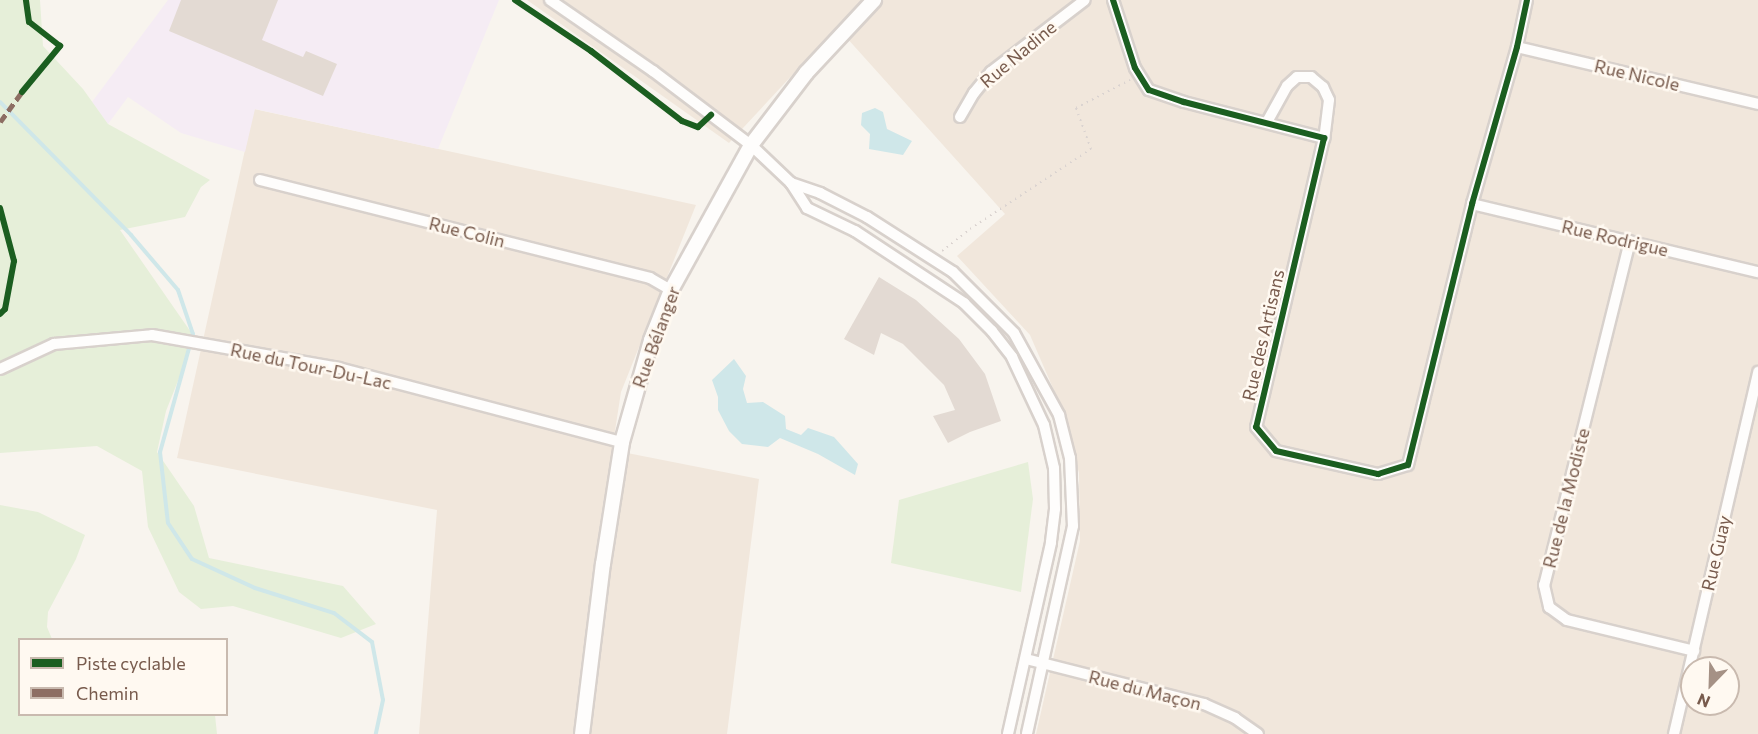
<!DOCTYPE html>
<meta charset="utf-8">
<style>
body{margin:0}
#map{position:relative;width:1758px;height:734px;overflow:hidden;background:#f8f4ee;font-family:Commissioner,sans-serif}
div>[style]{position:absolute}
.residential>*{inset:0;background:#f1e7dc}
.education>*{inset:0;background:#f5ecf4}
.green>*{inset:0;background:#e6efd9}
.water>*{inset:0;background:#cfe7e9}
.stream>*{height:4px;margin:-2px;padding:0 2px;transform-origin:2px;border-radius:2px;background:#cfe7e9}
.building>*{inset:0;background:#e3dad3}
.path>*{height:2px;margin-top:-1px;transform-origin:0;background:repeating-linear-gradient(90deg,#dad3d0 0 1.5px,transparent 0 6px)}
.roads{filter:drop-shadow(2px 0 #d8d1cc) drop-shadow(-2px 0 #d8d1cc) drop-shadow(0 2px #d8d1cc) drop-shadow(0 -2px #d8d1cc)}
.minor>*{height:10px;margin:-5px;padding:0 5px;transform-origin:5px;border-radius:5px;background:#fefdfc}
.tertiary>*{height:14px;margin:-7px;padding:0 7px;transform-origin:7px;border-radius:7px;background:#fefdfc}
.quiet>*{height:4.5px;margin-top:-2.25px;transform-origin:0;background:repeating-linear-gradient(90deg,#8d6e63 0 9px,transparent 0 13.5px)}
.cycleway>*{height:6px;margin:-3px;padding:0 3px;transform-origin:3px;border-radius:3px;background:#1b5e20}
span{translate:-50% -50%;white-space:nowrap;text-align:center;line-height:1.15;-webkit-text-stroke:5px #fff9f1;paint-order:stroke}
.street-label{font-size:18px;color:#785b4d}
.legend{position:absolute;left:18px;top:638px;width:210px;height:78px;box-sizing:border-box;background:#fff9f1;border:2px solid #c9baaf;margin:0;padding:8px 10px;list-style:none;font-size:18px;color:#785b4d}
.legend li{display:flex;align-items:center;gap:12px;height:30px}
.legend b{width:30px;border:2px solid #c9baaf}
.north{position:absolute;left:1680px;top:656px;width:60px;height:60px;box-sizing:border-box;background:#fff9f1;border:2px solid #c9baaf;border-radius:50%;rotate:203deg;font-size:16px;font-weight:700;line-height:24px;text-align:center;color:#785b4d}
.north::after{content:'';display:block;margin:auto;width:21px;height:27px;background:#a59185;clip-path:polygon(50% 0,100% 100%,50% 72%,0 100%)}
</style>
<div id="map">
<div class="residential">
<div style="clip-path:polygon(evenodd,527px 0,1758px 0,1758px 734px,1036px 734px,1080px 541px,1079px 473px,1062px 409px,1030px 335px,957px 256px,1005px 214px,837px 27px,729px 143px,527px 0,1692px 668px,1728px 668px,1728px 704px,1692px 704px,1692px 668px)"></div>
<div style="clip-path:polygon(254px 109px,696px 205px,621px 392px,612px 450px,759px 479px,727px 734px,419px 734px,437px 510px,177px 458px)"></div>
</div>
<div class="education">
<div style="clip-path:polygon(168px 0,499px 0,438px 149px,255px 109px,245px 152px,181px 133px,128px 97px,108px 124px,92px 102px)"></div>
</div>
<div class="green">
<div style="clip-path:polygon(0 0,40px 0,43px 46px,83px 89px,108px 124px,210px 180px,201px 187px,185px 217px,120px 230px,195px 338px,166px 411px,157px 452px,194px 506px,209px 558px,343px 586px,376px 624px,341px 638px,233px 606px,201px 609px,179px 592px,148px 527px,142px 471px,97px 446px,0 453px)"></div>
<div style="clip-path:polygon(1028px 462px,1033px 499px,1021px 592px,891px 563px,899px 500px)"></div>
<div style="clip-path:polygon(0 505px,38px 512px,85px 535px,76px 559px,48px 612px,47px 627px,52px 639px,20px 640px,20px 714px,215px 715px,217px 734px,0 734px)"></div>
</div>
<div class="water">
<div style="clip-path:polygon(875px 108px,883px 112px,887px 129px,912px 141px,903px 155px,869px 149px,870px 134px,861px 125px,862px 113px)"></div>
<div style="clip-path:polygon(734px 359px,746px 376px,743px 389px,747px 403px,763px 402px,785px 416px,786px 429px,801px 435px,808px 428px,834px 437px,858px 464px,855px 475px,818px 454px,780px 438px,768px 447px,742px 444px,729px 431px,718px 410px,718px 397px,712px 380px)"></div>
</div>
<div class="stream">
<div style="left:0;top:102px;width:187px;rotate:45.4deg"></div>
<div style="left:131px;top:235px;width:72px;rotate:49.5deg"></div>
<div style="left:178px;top:290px;width:46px;rotate:71.2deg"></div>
<div style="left:193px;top:334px;width:123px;rotate:105.6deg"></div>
<div style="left:160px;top:452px;width:71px;rotate:83.6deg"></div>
<div style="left:168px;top:523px;width:43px;rotate:56.3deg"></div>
<div style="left:192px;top:559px;width:69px;rotate:24.7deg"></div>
<div style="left:255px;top:588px;width:83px;rotate:17.6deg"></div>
<div style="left:334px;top:613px;width:48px;rotate:37.3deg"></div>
<div style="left:372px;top:642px;width:59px;rotate:79.3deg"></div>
<div style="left:383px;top:700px;width:35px;rotate:102deg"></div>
</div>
<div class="building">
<div style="clip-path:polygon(181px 0,278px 0,262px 40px,303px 57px,306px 51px,337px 64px,323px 96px,169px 31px)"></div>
<div style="clip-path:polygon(879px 277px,916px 300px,959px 339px,985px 374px,1001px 421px,970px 432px,948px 443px,933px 416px,955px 410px,944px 385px,903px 344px,881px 333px,874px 355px,844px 339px)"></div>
</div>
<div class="path">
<div style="left:942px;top:251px;width:36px;rotate:-38deg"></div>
<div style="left:970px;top:229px;width:145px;rotate:-33.5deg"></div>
<div style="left:1091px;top:149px;width:44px;rotate:-110.1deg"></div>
<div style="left:1076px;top:108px;width:61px;rotate:-27.4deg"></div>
</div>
<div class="roads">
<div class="minor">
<div style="left:550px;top:0;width:125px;rotate:34.6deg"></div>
<div style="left:653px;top:71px;width:123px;rotate:37.1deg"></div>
<div style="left:751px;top:145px;width:55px;rotate:43.5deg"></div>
<div style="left:791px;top:183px;width:30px;rotate:57deg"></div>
<div style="left:807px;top:208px;width:53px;rotate:25.6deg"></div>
<div style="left:855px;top:231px;width:131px;rotate:33.4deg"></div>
<div style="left:964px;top:303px;width:40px;rotate:45deg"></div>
<div style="left:992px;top:331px;width:33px;rotate:52deg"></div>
<div style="left:1012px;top:357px;width:75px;rotate:64.8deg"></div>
<div style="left:1044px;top:425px;width:44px;rotate:76.9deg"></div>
<div style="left:1054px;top:468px;width:41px;rotate:88.6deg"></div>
<div style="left:1055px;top:509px;width:34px;rotate:97deg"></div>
<div style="left:1051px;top:543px;width:196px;rotate:102.7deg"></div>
<div style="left:1113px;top:0;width:71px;rotate:72.1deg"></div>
<div style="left:1135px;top:68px;width:26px;rotate:58deg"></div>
<div style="left:1149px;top:90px;width:37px;rotate:19deg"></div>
<div style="left:1184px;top:102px;width:145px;rotate:14.4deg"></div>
<div style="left:1324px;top:138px;width:297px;rotate:103.2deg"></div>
<div style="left:1256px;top:427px;width:31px;rotate:50deg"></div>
<div style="left:1276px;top:451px;width:105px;rotate:12.7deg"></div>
<div style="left:1378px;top:474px;width:31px;rotate:-17deg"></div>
<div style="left:1408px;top:465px;width:269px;rotate:-76.2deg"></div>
<div style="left:1472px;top:204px;width:163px;rotate:-74deg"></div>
<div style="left:1517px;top:47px;width:48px;rotate:-78deg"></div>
<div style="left:1517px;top:47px;width:248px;rotate:13.3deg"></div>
<div style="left:960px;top:117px;width:28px;rotate:-60deg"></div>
<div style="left:974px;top:93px;width:27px;rotate:-51deg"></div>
<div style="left:991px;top:72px;width:118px;rotate:-37.5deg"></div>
<div style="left:1267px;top:122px;width:41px;rotate:-60.9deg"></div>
<div style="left:1287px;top:86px;width:13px;rotate:-42deg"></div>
<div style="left:1297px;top:77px;width:14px"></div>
<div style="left:1311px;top:77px;width:16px;rotate:40deg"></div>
<div style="left:1323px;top:87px;width:14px;rotate:65deg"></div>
<div style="left:1329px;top:100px;width:38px;rotate:97deg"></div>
<div style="left:260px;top:180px;width:402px;rotate:14.1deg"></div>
<div style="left:650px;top:278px;width:24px;rotate:30deg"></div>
<div style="left:791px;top:183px;width:31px;rotate:19deg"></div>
<div style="left:820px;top:193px;width:53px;rotate:27.1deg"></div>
<div style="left:867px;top:217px;width:102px;rotate:32.6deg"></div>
<div style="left:953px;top:272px;width:86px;rotate:45deg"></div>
<div style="left:1014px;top:333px;width:94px;rotate:61.2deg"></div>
<div style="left:1059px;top:415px;width:44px;rotate:75.7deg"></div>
<div style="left:1070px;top:458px;width:68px;rotate:87.5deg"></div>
<div style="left:1073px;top:526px;width:213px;rotate:102.5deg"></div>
<div style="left:1472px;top:204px;width:294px;rotate:13.4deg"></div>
<div style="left:1630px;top:241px;width:355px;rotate:104deg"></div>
<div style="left:1544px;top:585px;width:23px;rotate:77deg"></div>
<div style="left:1549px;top:607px;width:22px;rotate:36deg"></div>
<div style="left:1567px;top:620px;width:131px;rotate:13.7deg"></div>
<div style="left:0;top:369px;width:60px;rotate:-24.8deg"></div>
<div style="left:54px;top:344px;width:98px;rotate:-5.2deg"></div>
<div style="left:152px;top:335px;width:190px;rotate:10deg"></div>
<div style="left:339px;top:368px;width:293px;rotate:14.7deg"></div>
<div style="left:1026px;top:659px;width:184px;rotate:14.2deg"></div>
<div style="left:1204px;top:704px;width:34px;rotate:24deg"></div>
<div style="left:1235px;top:718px;width:28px;rotate:35deg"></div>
<div style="left:1674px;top:734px;width:372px;rotate:-76.9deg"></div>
</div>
<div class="tertiary">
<div style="left:582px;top:734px;width:171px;rotate:-83deg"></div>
<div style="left:603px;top:564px;width:123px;rotate:-81.1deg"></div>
<div style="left:622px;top:442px;width:106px;rotate:-74.1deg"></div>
<div style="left:651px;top:340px;width:54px;rotate:-68.2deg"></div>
<div style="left:671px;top:290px;width:166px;rotate:-61.1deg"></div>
<div style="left:751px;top:145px;width:91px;rotate:-52.6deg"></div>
<div style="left:806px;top:73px;width:100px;rotate:-47deg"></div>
</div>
</div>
<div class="quiet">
<div style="left:0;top:122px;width:37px;rotate:-54deg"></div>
</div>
<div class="cycleway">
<div style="left:515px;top:0;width:92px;rotate:33.9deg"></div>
<div style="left:591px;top:51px;width:115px;rotate:37.6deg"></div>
<div style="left:682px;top:121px;width:17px;rotate:21deg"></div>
<div style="left:698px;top:127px;width:18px;rotate:-43deg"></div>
<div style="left:1113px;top:0;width:71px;rotate:72.1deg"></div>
<div style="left:1135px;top:68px;width:26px;rotate:58deg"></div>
<div style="left:1149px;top:90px;width:37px;rotate:19deg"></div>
<div style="left:1184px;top:102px;width:145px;rotate:14.4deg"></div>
<div style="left:1324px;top:138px;width:297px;rotate:103.2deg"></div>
<div style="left:1256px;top:427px;width:31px;rotate:50deg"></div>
<div style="left:1276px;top:451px;width:105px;rotate:12.7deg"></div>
<div style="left:1378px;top:474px;width:31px;rotate:-17deg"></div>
<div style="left:1408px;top:465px;width:269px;rotate:-76.2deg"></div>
<div style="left:1472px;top:204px;width:163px;rotate:-74deg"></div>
<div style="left:1517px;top:47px;width:48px;rotate:-78deg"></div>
<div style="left:22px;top:92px;width:60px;rotate:-50.4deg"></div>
<div style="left:60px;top:46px;width:39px;rotate:-142deg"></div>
<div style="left:29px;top:22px;width:22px;rotate:-98deg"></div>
<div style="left:0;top:208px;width:55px;rotate:75.2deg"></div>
<div style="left:14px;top:261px;width:49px;rotate:100.6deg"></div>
<div style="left:5px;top:309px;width:7px;rotate:135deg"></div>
</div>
<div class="street-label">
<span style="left:1018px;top:54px;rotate:-40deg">Rue Nadine</span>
<span style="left:1637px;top:75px;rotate:13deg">Rue Nicole</span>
<span style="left:467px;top:232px;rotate:14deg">Rue Colin</span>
<span style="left:1615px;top:238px;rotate:13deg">Rue Rodrigue</span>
<span style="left:1263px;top:335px;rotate:-77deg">Rue des Artisans</span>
<span style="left:656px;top:337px;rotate:-70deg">Rue Bélanger</span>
<span style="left:311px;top:366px;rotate:12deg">Rue du Tour-Du-Lac</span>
<span style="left:1566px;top:498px;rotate:-76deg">Rue de la Modiste</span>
<span style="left:1716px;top:553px;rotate:-77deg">Rue Guay</span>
<span style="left:1145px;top:690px;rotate:14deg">Rue du Maçon</span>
</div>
<ul class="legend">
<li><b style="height:8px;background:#1b5e20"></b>Piste cyclable</li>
<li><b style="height:8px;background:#8d6e63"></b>Chemin</li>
</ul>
<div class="north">N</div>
</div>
